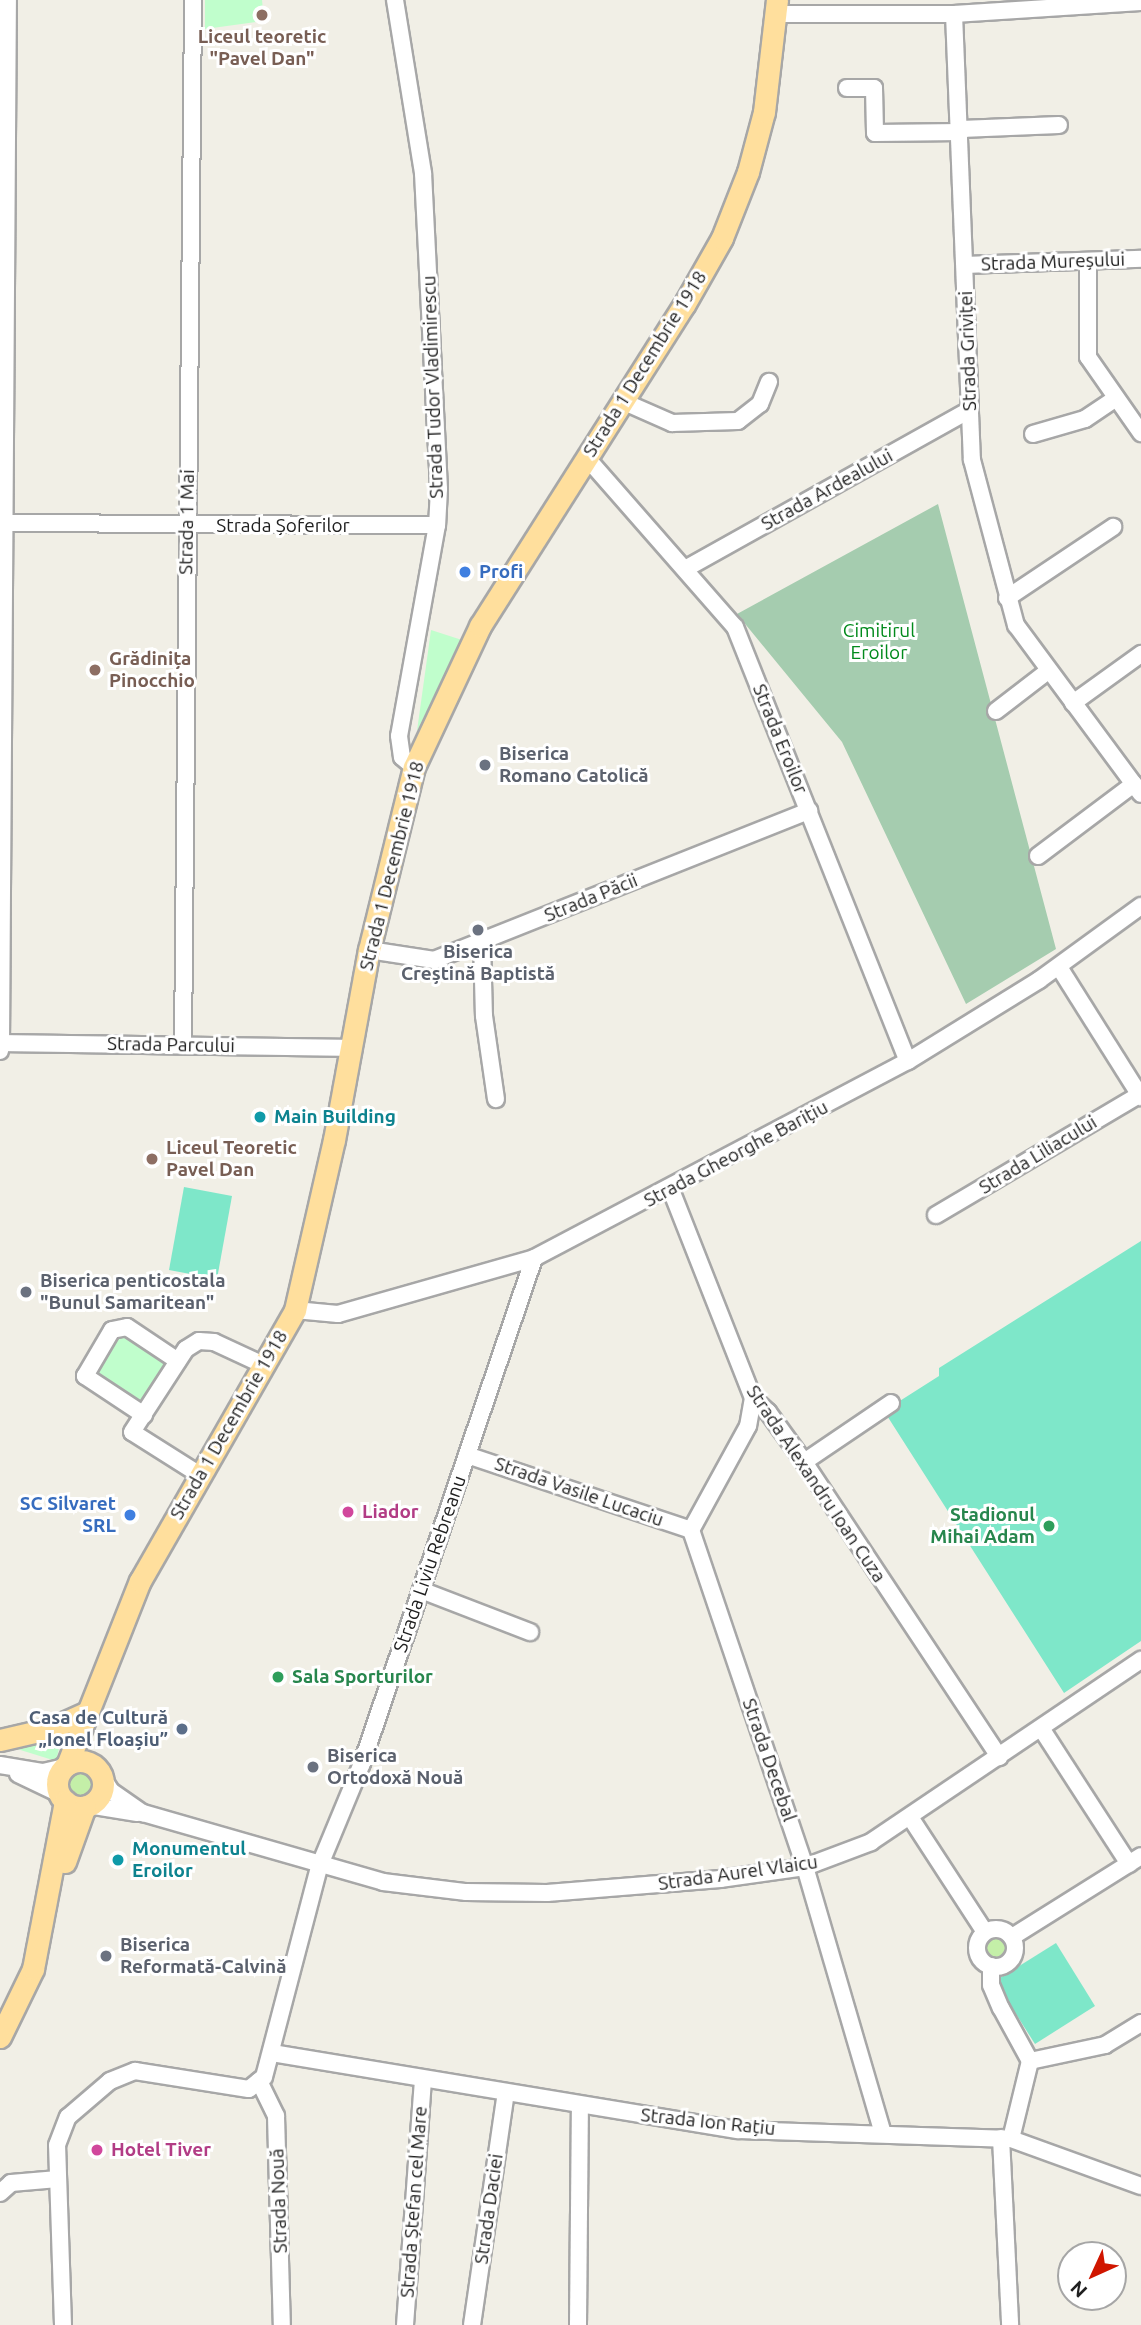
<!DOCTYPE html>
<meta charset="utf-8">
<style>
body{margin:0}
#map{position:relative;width:1141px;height:2325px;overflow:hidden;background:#f1efe6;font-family:Ubuntu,sans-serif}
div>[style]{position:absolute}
.grass>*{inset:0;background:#c4efa8}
.round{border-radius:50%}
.cemetery>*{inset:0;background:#a5ccaf}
.park>*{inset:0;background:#c0fecc}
.pitch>*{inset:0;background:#7ee7c9}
.roads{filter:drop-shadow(2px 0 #a7a7a7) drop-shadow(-2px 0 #a7a7a7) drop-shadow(0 2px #a7a7a7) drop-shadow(0 -2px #a7a7a7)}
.minor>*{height:16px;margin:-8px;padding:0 8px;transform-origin:8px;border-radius:8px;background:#fff}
.minor>.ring{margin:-8px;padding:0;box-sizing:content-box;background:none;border:16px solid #fff;border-radius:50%}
.major>*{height:21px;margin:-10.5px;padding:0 10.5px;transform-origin:10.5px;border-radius:10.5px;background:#ffdf9d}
.major>.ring{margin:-10.5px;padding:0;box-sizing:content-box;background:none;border:21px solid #ffdf9d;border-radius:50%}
.dots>*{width:19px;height:19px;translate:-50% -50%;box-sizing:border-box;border:4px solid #fff;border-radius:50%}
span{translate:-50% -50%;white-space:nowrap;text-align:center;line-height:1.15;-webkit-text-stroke:6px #fff;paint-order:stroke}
.education-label{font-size:19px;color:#785e54;font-weight:700}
.left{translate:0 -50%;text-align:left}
.street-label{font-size:19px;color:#202020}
.shop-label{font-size:19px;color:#366cbe;font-weight:700}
.right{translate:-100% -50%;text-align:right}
.park-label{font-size:19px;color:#028a1c}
.worship-label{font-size:19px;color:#5b616d;font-weight:700}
.culture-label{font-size:19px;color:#0d838f;font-weight:700}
.hotel-label{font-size:19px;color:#b23c85;font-weight:700}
.leisure-label{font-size:19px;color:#27864d;font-weight:700}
.service-label{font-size:19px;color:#4e5e75;font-weight:700}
.north{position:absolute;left:1057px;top:2241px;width:70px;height:70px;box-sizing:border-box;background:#fff;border:2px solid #a6a6a6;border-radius:50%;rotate:225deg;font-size:19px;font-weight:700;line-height:28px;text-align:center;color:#202020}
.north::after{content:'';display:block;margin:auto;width:24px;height:32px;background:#d01600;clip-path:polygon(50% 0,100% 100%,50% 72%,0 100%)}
</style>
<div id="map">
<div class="grass">
<div class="round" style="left:65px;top:1770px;width:28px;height:28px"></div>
<div class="round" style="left:982px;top:1933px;width:30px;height:30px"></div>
</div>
<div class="cemetery">
<div style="clip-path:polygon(938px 504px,1056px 949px,966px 1004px,842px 742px,737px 614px)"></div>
</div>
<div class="park">
<div style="clip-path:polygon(205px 0,262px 0,264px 21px,205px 29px)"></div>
<div style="clip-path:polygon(431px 630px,462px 640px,417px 731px)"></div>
<div style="clip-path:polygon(120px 1330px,171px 1363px,141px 1408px,91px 1375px)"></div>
<div style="clip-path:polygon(63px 1732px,56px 1761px,1px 1744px)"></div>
</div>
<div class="pitch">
<div style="clip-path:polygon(184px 1187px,232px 1196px,217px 1279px,169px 1270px)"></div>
<div style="clip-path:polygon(1141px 1241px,1141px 1641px,1064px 1693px,884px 1411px,939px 1376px,939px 1368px)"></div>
<div style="clip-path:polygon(1056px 1943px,1095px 2006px,1035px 2044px,995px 1981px)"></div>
</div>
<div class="roads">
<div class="minor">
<div style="left:395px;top:0;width:175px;rotate:80.8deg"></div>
<div style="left:423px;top:173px;width:316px;rotate:87.1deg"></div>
<div style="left:439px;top:489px;width:36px;rotate:93deg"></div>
<div style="left:437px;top:525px;width:214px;rotate:100.2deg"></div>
<div style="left:399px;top:736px;width:21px;rotate:82deg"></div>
<div style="left:402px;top:757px;width:16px;rotate:40deg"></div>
<div style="left:778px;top:14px;width:176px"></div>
<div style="left:954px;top:14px;width:187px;rotate:-3.7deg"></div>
<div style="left:954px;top:14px;width:446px;rotate:87.7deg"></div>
<div style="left:972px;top:460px;width:171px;rotate:75.1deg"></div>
<div style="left:1016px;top:625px;width:210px;rotate:53.5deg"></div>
<div style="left:847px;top:88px;width:27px"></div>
<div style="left:874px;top:88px;width:45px;rotate:88.7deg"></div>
<div style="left:875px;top:133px;width:86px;rotate:-0.7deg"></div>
<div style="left:961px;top:129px;width:98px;rotate:-2.3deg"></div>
<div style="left:1088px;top:261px;width:96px;rotate:90deg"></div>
<div style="left:1088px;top:357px;width:93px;rotate:55.1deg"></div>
<div style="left:965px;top:265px;width:176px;rotate:-2deg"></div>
<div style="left:622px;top:401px;width:55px;rotate:23.7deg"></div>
<div style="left:672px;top:423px;width:66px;rotate:-1.7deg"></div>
<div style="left:738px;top:421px;width:28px;rotate:-38deg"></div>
<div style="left:760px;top:404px;width:24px;rotate:-68deg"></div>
<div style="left:1033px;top:434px;width:54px;rotate:-16.1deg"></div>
<div style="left:1085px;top:419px;width:37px;rotate:-34deg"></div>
<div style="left:586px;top:457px;width:226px;rotate:48.8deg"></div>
<div style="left:735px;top:627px;width:467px;rotate:68.3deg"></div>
<div style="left:2px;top:523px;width:435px;rotate:0.3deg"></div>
<div style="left:685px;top:569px;width:326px;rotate:-29.2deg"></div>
<div style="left:1007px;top:598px;width:128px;rotate:-33.8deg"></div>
<div style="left:1073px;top:703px;width:84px;rotate:-35.8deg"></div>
<div style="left:996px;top:711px;width:66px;rotate:-37.6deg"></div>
<div style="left:1038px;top:856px;width:120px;rotate:-36.9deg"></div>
<div style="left:482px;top:941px;width:75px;rotate:88.5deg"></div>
<div style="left:484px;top:1016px;width:84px;rotate:81.8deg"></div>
<div style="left:369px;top:950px;width:66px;rotate:8.7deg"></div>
<div style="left:434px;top:960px;width:404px;rotate:-21.7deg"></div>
<div style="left:1059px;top:967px;width:154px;rotate:57.8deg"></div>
<div style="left:1px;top:1043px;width:1043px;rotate:-89.62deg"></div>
<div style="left:183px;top:1045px;width:1045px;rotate:-89.45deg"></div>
<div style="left:0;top:1051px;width:8px;rotate:-83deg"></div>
<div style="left:1px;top:1043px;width:349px;rotate:0.8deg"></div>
<div style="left:671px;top:1190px;width:224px;rotate:68.5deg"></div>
<div style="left:753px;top:1398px;width:21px;rotate:43deg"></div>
<div style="left:768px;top:1412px;width:62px;rotate:54.2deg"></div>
<div style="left:804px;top:1462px;width:354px;rotate:56.5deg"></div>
<div style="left:936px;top:1215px;width:236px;rotate:-30.6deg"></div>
<div style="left:295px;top:1310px;width:43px;rotate:5.3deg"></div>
<div style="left:338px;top:1314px;width:204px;rotate:-15.9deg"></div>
<div style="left:534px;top:1258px;width:423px;rotate:-27.8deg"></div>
<div style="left:908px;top:1061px;width:154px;rotate:-31.7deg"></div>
<div style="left:1039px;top:980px;width:126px;rotate:-36deg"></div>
<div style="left:753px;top:1398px;width:28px;rotate:100deg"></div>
<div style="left:748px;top:1426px;width:119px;rotate:118.7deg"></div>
<div style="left:691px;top:1530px;width:356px;rotate:71.3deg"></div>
<div style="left:805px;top:1867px;width:275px;rotate:73.7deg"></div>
<div style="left:144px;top:1415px;width:71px;rotate:-146.5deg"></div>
<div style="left:85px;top:1376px;width:53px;rotate:-59.6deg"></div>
<div style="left:112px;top:1330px;width:15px;rotate:-11deg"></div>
<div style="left:127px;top:1327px;width:61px;rotate:33.7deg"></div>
<div style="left:467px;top:1455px;width:236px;rotate:18.5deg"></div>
<div style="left:804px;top:1462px;width:105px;rotate:-34.1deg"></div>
<div style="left:200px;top:1475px;width:80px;rotate:-147.7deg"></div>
<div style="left:132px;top:1432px;width:99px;rotate:-57deg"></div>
<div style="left:186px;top:1349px;width:15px;rotate:-32deg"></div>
<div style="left:199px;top:1341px;width:15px;rotate:4deg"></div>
<div style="left:214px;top:1342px;width:57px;rotate:24.8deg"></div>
<div style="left:421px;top:1590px;width:117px;rotate:21.1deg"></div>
<div style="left:1041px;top:1728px;width:162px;rotate:57.1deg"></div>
<div style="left:0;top:1765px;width:44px;rotate:9.2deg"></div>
<div style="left:43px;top:1772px;width:22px;rotate:-13deg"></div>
<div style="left:18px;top:1774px;width:47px;rotate:25.5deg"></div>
<div style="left:102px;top:1777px;width:17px;rotate:57deg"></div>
<div style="left:111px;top:1791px;width:39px;rotate:35deg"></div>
<div style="left:143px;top:1813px;width:250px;rotate:16deg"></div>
<div style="left:383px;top:1882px;width:84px;rotate:6.9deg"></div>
<div style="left:466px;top:1892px;width:81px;rotate:0.7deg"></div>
<div style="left:547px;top:1893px;width:174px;rotate:-4.6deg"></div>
<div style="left:720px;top:1879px;width:86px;rotate:-8deg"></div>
<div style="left:805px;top:1867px;width:71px;rotate:-20.7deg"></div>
<div style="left:871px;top:1842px;width:326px;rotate:-34deg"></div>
<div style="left:88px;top:1805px;width:50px;rotate:9.3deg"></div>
<div style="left:910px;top:1817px;width:137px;rotate:56.9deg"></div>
<div class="ring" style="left:977px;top:1929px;width:22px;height:22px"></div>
<div style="left:1012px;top:1937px;width:152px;rotate:-32.1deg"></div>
<div style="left:991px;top:1966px;width:19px;rotate:90deg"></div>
<div style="left:991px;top:1985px;width:25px;rotate:67deg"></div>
<div style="left:1001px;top:2008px;width:60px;rotate:61.3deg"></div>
<div style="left:1030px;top:2061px;width:80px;rotate:103.7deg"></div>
<div style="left:272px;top:2053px;width:473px;rotate:9.4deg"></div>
<div style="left:739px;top:2130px;width:272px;rotate:1.9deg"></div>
<div style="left:1011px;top:2139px;width:138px;rotate:19.9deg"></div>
<div style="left:1030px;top:2061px;width:77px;rotate:-12deg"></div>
<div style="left:1105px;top:2045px;width:42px;rotate:-31.4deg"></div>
<div style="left:259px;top:2081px;width:39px;rotate:64deg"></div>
<div style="left:276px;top:2116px;width:209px;rotate:88.4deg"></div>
<div style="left:1001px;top:2138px;width:187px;rotate:87.2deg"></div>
<div style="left:0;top:2193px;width:15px;rotate:-42deg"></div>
<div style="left:11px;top:2183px;width:47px;rotate:-4.9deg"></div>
<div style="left:63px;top:2325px;width:180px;rotate:-91.9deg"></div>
<div style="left:57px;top:2145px;width:30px;rotate:-69deg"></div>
<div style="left:68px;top:2117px;width:55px;rotate:-40.6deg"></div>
<div style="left:110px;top:2081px;width:27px;rotate:-22deg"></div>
<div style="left:135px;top:2071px;width:115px;rotate:9deg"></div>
<div style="left:249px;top:2089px;width:19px;rotate:-39deg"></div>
<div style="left:264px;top:2077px;width:217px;rotate:-75.3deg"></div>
<div style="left:319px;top:1867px;width:113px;rotate:-67.5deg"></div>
<div style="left:362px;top:1763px;width:533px;rotate:-71.19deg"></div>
<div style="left:405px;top:2325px;width:247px;rotate:-85.8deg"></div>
<div style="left:472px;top:2325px;width:234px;rotate:-81.7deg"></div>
<div style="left:578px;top:2325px;width:219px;rotate:-89.5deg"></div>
</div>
<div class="major">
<div style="left:0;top:1740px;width:53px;rotate:-13deg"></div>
<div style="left:52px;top:1728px;width:37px;rotate:-24deg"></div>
<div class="ring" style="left:57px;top:1761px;width:25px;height:25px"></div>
<div style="left:67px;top:1765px;width:198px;rotate:-68.4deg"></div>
<div style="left:140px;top:1581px;width:312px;rotate:-60.2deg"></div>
<div style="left:295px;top:1310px;width:174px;rotate:-77.1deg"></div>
<div style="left:334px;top:1140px;width:193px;rotate:-79.6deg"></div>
<div style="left:369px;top:950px;width:188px;rotate:-76.2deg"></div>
<div style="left:414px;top:767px;width:156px;rotate:-64.9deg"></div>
<div style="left:480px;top:626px;width:380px;rotate:-57.6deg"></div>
<div style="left:684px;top:305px;width:77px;rotate:-60.4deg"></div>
<div style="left:722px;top:238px;width:71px;rotate:-68.5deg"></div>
<div style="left:748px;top:172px;width:62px;rotate:-75.1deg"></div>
<div style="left:764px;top:112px;width:113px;rotate:-83.4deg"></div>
<div style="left:65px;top:1862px;width:59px;rotate:-70.3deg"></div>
<div style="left:0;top:2037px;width:76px;rotate:-64.1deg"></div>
<div style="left:33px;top:1969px;width:171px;rotate:-79.2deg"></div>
</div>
</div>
<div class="dots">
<div style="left:262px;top:15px;background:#8d6e63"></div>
<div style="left:465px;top:572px;background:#3f7fe0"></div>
<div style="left:95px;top:670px;background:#8d6e63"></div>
<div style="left:485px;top:765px;background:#6b7280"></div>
<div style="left:478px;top:930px;background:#6b7280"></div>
<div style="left:260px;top:1117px;background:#0f9aa8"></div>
<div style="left:152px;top:1159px;background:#8d6e63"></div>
<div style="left:26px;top:1292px;background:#6b7280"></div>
<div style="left:348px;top:1512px;background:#d1479c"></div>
<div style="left:130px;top:1515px;background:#3f7fe0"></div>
<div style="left:1049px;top:1526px;background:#2e9e5b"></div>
<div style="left:278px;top:1677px;background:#2e9e5b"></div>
<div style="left:182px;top:1729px;background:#5c6f8a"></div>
<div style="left:313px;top:1767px;background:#6b7280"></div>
<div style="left:118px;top:1860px;background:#0f9aa8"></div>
<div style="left:106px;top:1956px;background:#6b7280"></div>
<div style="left:97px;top:2150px;background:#d1479c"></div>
</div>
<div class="education-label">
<span style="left:262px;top:48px">Liceul teoretic<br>"Pavel Dan"</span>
<span class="left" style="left:109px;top:670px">Grădinița<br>Pinocchio</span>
<span class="left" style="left:166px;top:1159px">Liceul Teoretic<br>Pavel Dan</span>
</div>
<div class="street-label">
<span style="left:1053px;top:262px;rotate:-2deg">Strada Mureșului</span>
<span style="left:968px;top:351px;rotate:-92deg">Strada Griviței</span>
<span style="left:645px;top:364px;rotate:-58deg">Strada 1 Decembrie 1918</span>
<span style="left:433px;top:387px;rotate:-92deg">Strada Tudor Vladimirescu</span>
<span style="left:827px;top:490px;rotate:-29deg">Strada Ardealului</span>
<span style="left:187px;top:522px;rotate:-89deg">Strada 1 Mai</span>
<span style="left:283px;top:526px">Strada Șoferilor</span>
<span style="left:780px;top:739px;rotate:68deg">Strada Eroilor</span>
<span style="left:392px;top:866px;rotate:-76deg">Strada 1 Decembrie 1918</span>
<span style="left:591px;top:898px;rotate:-22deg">Strada Păcii</span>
<span style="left:171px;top:1045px;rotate:1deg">Strada Parcului</span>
<span style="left:736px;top:1154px;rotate:-28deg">Strada Gheorghe Barițiu</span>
<span style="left:1038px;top:1155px;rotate:-31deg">Strada Liliacului</span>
<span style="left:229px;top:1425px;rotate:-60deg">Strada 1 Decembrie 1918</span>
<span style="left:816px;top:1484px;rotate:56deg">Strada Alexandru Ioan Cuza</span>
<span style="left:579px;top:1492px;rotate:19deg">Strada Vasile Lucaciu</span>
<span style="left:430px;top:1564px;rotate:-71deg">Strada Liviu Rebreanu</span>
<span style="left:769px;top:1760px;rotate:71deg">Strada Decebal</span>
<span style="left:738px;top:1873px;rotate:-8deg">Strada Aurel Vlaicu</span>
<span style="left:708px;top:2122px;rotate:6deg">Strada Ion Rațiu</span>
<span style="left:279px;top:2201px;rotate:-92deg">Strada Nouă</span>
<span style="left:414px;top:2202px;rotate:-86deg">Strada Ștefan cel Mare</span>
<span style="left:489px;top:2209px;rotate:-82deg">Strada Daciei</span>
</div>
<div class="shop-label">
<span class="left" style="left:479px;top:572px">Profi</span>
<span class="right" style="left:116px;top:1515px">SC Silvaret<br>SRL</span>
</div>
<div class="park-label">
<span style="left:879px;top:642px">Cimitirul<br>Eroilor</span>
</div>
<div class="worship-label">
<span class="left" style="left:499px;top:765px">Biserica<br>Romano Catolică</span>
<span style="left:478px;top:963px">Biserica<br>Creștină Baptistă</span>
<span class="left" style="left:40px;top:1292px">Biserica penticostala<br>"Bunul Samaritean"</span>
<span class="left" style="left:327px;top:1767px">Biserica<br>Ortodoxă Nouă</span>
<span class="left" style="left:120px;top:1956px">Biserica<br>Reformată-Calvină</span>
</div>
<div class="culture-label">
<span class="left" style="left:274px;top:1117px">Main Building</span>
<span class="left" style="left:132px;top:1860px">Monumentul<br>Eroilor</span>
</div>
<div class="hotel-label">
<span class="left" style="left:362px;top:1512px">Liador</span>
<span class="left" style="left:111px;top:2150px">Hotel Tiver</span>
</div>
<div class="leisure-label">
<span class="right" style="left:1035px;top:1526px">Stadionul<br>Mihai Adam</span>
<span class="left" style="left:292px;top:1677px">Sala Sporturilor</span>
</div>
<div class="service-label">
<span class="right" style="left:168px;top:1729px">Casa de Cultură<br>„Ionel Floașiu”</span>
</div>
<div class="north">N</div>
</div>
